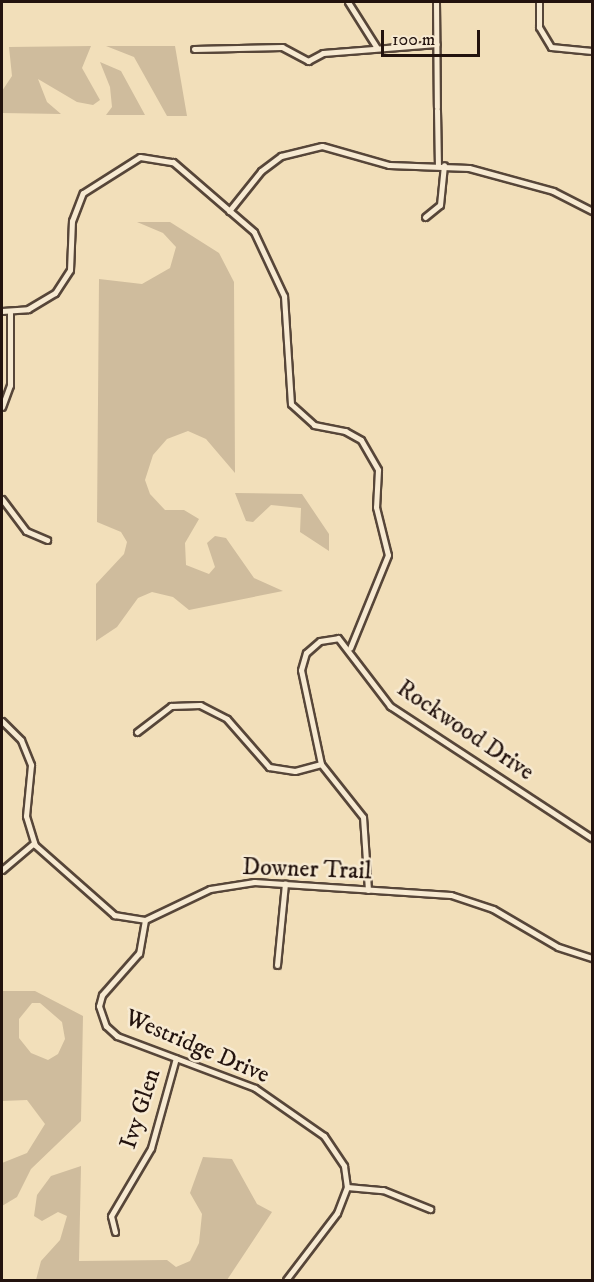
<!DOCTYPE html>
<style>
body{margin:0}
#map{position:relative;width:594px;height:1282px;overflow:hidden;background:#f2dfba;font-family:"IM FELL DW Pica",serif}
div>[style]{position:absolute}
.green>*{inset:0;background:#cfbc9d}
.roads{filter:drop-shadow(2px 0 #574639) drop-shadow(-2px 0 #574639) drop-shadow(0 2px #574639) drop-shadow(0 -2px #574639)}
.minor>*{height:5px;margin:-2.5px;padding:0 2.5px;transform-origin:2.5px;border-radius:2.5px;background:#f7ead2}
span{translate:-50% -50%;white-space:nowrap;text-align:center;line-height:1.15;-webkit-text-stroke:5px #f7ead2;paint-order:stroke}
.street-label{font-size:24px;color:#23130e}
.frame{position:absolute;inset:0;border:3px solid #23130e;pointer-events:none}
.scale{position:absolute;left:381px;top:30px;width:99px;height:27px;box-sizing:border-box;border:3px solid #23130e;border-top:0;padding-left:8px;font-size:18px;line-height:21px;white-space:nowrap;color:#23130e;-webkit-text-stroke:4px #f7ead2;paint-order:stroke}
</style>
<div id="map">
<div class="green">
<div style="clip-path:polygon(91px 46px,82px 68px,100px 100px,93px 105px,77px 102px,38px 79px,47px 102px,61px 114px,2px 113px,2px 91px,12px 76px,9px 47px)"></div>
<div style="clip-path:polygon(106px 46px,175px 46px,187px 116px,167px 116px,134px 57px)"></div>
<div style="clip-path:polygon(100px 62px,121px 71px,145px 115px,106px 115px,112px 107px,110px 87px)"></div>
<div style="clip-path:polygon(137px 222px,170px 222px,219px 253px,234px 282px,235px 473px,206px 439px,188px 431px,167px 439px,153px 455px,145px 480px,150px 494px,165px 510px,184px 510px,199px 519px,185px 543px,186px 565px,209px 574px,215px 567px,207px 543px,215px 536px,226px 538px,254px 578px,283px 591px,189px 610px,173px 597px,152px 592px,138px 598px,117px 627px,96px 641px,96px 584px,124px 554px,127px 542px,121px 532px,97px 522px,99px 279px,142px 284px,170px 268px,176px 247px,163px 233px)"></div>
<div style="clip-path:polygon(235px 493px,302px 494px,329px 534px,329px 551px,300px 532px,301px 508px,271px 505px,253px 522px,246px 521px)"></div>
<div style="clip-path:polygon(evenodd,2px 991px,35px 991px,83px 1016px,81px 1121px,31px 1169px,17px 1197px,2px 1206px,2px 1163px,27px 1153px,45px 1124px,27px 1100px,2px 1101px,2px 991px,40px 1003px,62px 1022px,65px 1039px,58px 1054px,48px 1060px,31px 1053px,19px 1038px,19px 1019px,32px 1003px,40px 1003px)"></div>
<div style="clip-path:polygon(203px 1157px,232px 1159px,257px 1204px,272px 1212px,227px 1280px,36px 1280px,41px 1261px,60px 1240px,67px 1216px,58px 1212px,42px 1221px,34px 1216px,37px 1195px,51px 1176px,81px 1166px,79px 1261px,167px 1260px,176px 1267px,190px 1261px,199px 1243px,202px 1214px,190px 1193px)"></div>
</div>
<div class="roads">
<div class="minor">
<div style="left:348px;top:2px;width:54px;rotate:57.8deg"></div>
<div style="left:436px;top:2px;width:105px;rotate:89.5deg"></div>
<div style="left:539px;top:2px;width:25px;rotate:90deg"></div>
<div style="left:539px;top:27px;width:23px;rotate:59deg"></div>
<div style="left:551px;top:47px;width:41px;rotate:5.6deg"></div>
<div style="left:194px;top:49px;width:88px;rotate:-1.3deg"></div>
<div style="left:282px;top:47px;width:30px;rotate:28deg"></div>
<div style="left:308px;top:61px;width:17px;rotate:-28deg"></div>
<div style="left:323px;top:53px;width:114px;rotate:-4.5deg"></div>
<div style="left:437px;top:110px;width:55px;rotate:89deg"></div>
<div style="left:229px;top:211px;width:51px;rotate:-51.3deg"></div>
<div style="left:261px;top:171px;width:25px;rotate:-37deg"></div>
<div style="left:281px;top:156px;width:42px;rotate:-13.7deg"></div>
<div style="left:322px;top:146px;width:70px;rotate:15.8deg"></div>
<div style="left:389px;top:165px;width:80px;rotate:2.1deg"></div>
<div style="left:469px;top:168px;width:87px;rotate:15.3deg"></div>
<div style="left:553px;top:191px;width:44px;rotate:27.1deg"></div>
<div style="left:425px;top:217px;width:19px;rotate:-39deg"></div>
<div style="left:440px;top:205px;width:40px;rotate:-84.3deg"></div>
<div style="left:2px;top:311px;width:26px;rotate:-4deg"></div>
<div style="left:28px;top:309px;width:31px;rotate:-31deg"></div>
<div style="left:55px;top:293px;width:27px;rotate:-57deg"></div>
<div style="left:70px;top:270px;width:49px;rotate:-87.7deg"></div>
<div style="left:72px;top:221px;width:30px;rotate:-69deg"></div>
<div style="left:83px;top:193px;width:67px;rotate:-32.3deg"></div>
<div style="left:140px;top:157px;width:33px;rotate:9deg"></div>
<div style="left:173px;top:162px;width:107px;rotate:40.8deg"></div>
<div style="left:254px;top:232px;width:71px;rotate:64.9deg"></div>
<div style="left:284px;top:296px;width:108px;rotate:86.3deg"></div>
<div style="left:291px;top:404px;width:31px;rotate:42deg"></div>
<div style="left:314px;top:425px;width:32px;rotate:11deg"></div>
<div style="left:345px;top:431px;width:18px;rotate:29deg"></div>
<div style="left:361px;top:440px;width:34px;rotate:60deg"></div>
<div style="left:378px;top:470px;width:37px;rotate:93deg"></div>
<div style="left:376px;top:507px;width:49px;rotate:76deg"></div>
<div style="left:388px;top:555px;width:100px;rotate:112.2deg"></div>
<div style="left:2px;top:407px;width:23px;rotate:-70deg"></div>
<div style="left:10px;top:385px;width:72px;rotate:-90deg"></div>
<div style="left:2px;top:499px;width:40px;rotate:53deg"></div>
<div style="left:26px;top:531px;width:23px;rotate:23deg"></div>
<div style="left:2px;top:721px;width:27px;rotate:45deg"></div>
<div style="left:21px;top:740px;width:27px;rotate:68deg"></div>
<div style="left:31px;top:765px;width:51px;rotate:95.6deg"></div>
<div style="left:26px;top:816px;width:30px;rotate:73deg"></div>
<div style="left:35px;top:845px;width:106px;rotate:41.5deg"></div>
<div style="left:114px;top:915px;width:31px;rotate:9deg"></div>
<div style="left:145px;top:920px;width:72px;rotate:-25.5deg"></div>
<div style="left:210px;top:889px;width:45px;rotate:-9deg"></div>
<div style="left:254px;top:882px;width:197px;rotate:3.8deg"></div>
<div style="left:451px;top:895px;width:44px;rotate:18.4deg"></div>
<div style="left:493px;top:909px;width:75px;rotate:30.3deg"></div>
<div style="left:558px;top:947px;width:36px;rotate:18deg"></div>
<div style="left:137px;top:732px;width:43px;rotate:-37.4deg"></div>
<div style="left:171px;top:706px;width:29px;rotate:-2deg"></div>
<div style="left:200px;top:705px;width:30px;rotate:27deg"></div>
<div style="left:227px;top:719px;width:64px;rotate:48.8deg"></div>
<div style="left:269px;top:767px;width:26px;rotate:9deg"></div>
<div style="left:295px;top:771px;width:27px;rotate:-15deg"></div>
<div style="left:2px;top:870px;width:42px;rotate:-40.2deg"></div>
<div style="left:368px;top:890px;width:73px;rotate:-93.9deg"></div>
<div style="left:363px;top:817px;width:68px;rotate:-128.4deg"></div>
<div style="left:321px;top:764px;width:96px;rotate:-102deg"></div>
<div style="left:301px;top:670px;width:18px;rotate:-74deg"></div>
<div style="left:306px;top:653px;width:18px;rotate:-41deg"></div>
<div style="left:320px;top:641px;width:18px;rotate:-9deg"></div>
<div style="left:338px;top:638px;width:86px;rotate:52.6deg"></div>
<div style="left:390px;top:706px;width:241px;rotate:33.2deg"></div>
<div style="left:145px;top:920px;width:34px;rotate:100deg"></div>
<div style="left:139px;top:953px;width:56px;rotate:131.4deg"></div>
<div style="left:102px;top:995px;width:11px;rotate:105deg"></div>
<div style="left:99px;top:1006px;width:21px;rotate:71deg"></div>
<div style="left:106px;top:1026px;width:15px;rotate:42deg"></div>
<div style="left:117px;top:1036px;width:147px;rotate:20.6deg"></div>
<div style="left:255px;top:1088px;width:84px;rotate:34.8deg"></div>
<div style="left:324px;top:1136px;width:36px;rotate:56deg"></div>
<div style="left:344px;top:1166px;width:21px;rotate:82deg"></div>
<div style="left:347px;top:1187px;width:28px;rotate:111deg"></div>
<div style="left:337px;top:1213px;width:84px;rotate:127.3deg"></div>
<div style="left:277px;top:965px;width:82px;rotate:-84.4deg"></div>
<div style="left:347px;top:1187px;width:36px;rotate:5deg"></div>
<div style="left:383px;top:1190px;width:51px;rotate:22deg"></div>
<div style="left:115px;top:1232px;width:16px;rotate:-104deg"></div>
<div style="left:111px;top:1216px;width:79px;rotate:-59.5deg"></div>
<div style="left:151px;top:1148px;width:93px;rotate:-74.5deg"></div>
</div>
</div>
<div class="street-label">
<span style="left:465px;top:731px;rotate:34deg">Rockwood Drive</span>
<span style="left:307px;top:870px;rotate:2deg">Downer Trail</span>
<span style="left:197px;top:1047px;rotate:23deg">Westridge Drive</span>
<span style="left:141px;top:1109px;rotate:-72deg">Ivy Glen</span>
</div>
<div class="frame"></div>
<div class="scale">100 m</div>
</div>
